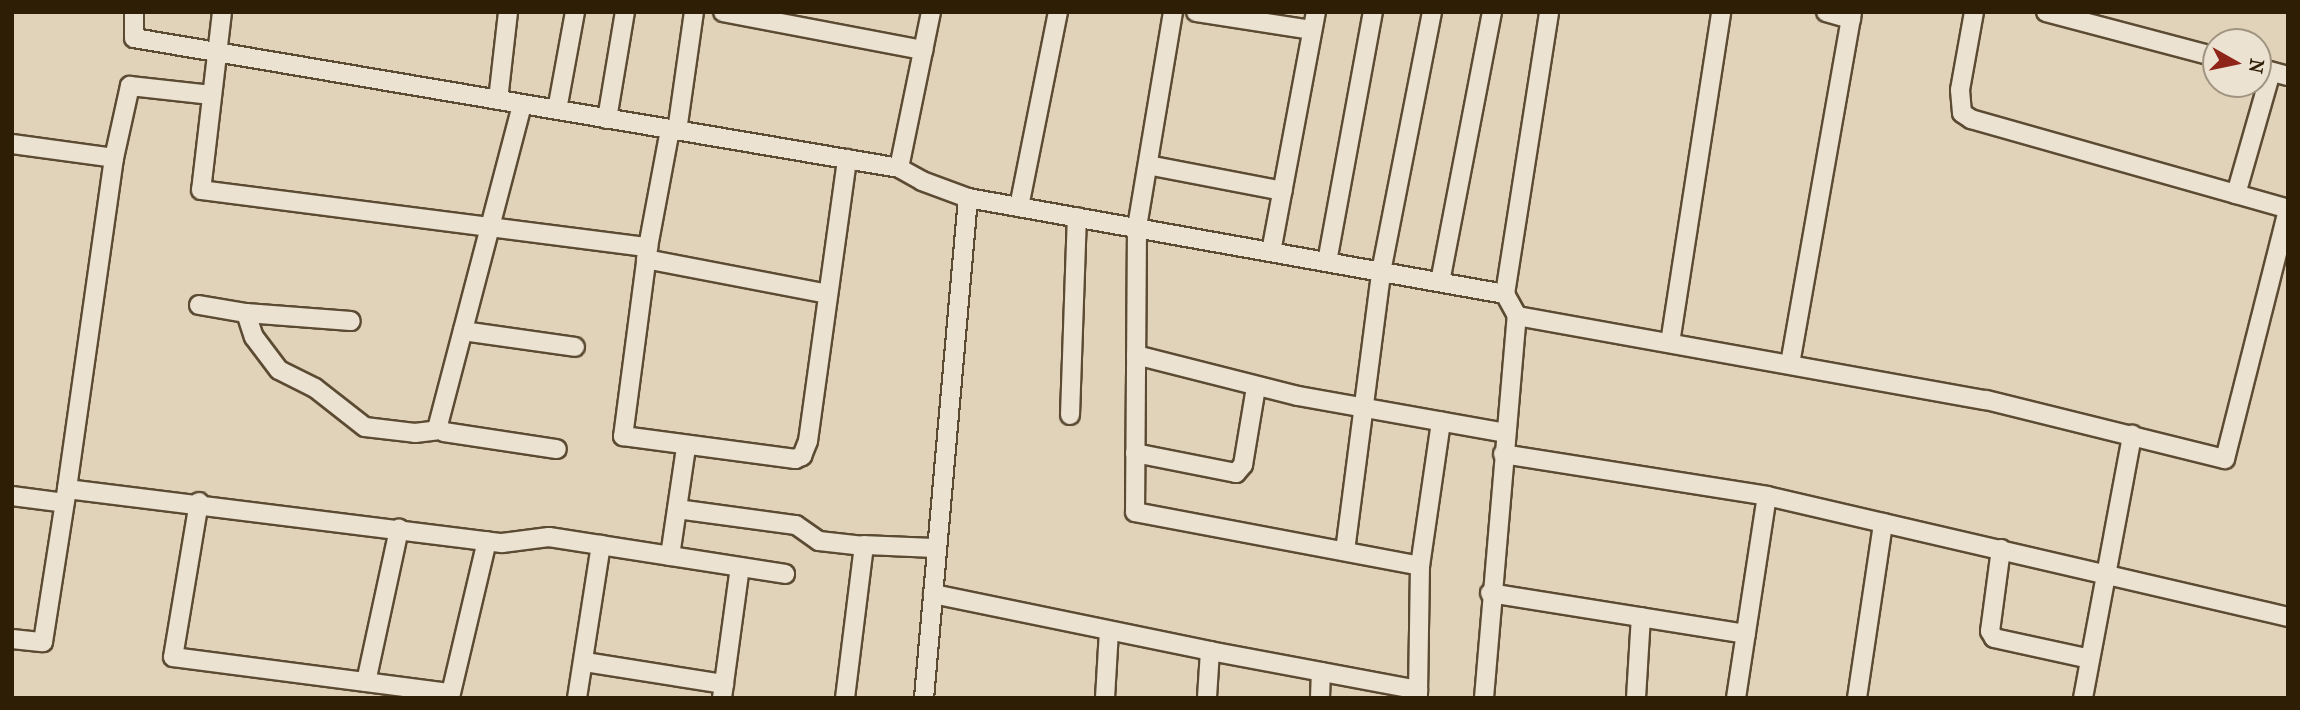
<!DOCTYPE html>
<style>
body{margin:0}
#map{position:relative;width:2300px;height:710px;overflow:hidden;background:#e1d3ba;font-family:"IM FELL French Canon",serif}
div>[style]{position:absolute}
.roads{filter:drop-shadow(2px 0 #5c4b33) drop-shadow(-2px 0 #5c4b33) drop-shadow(0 2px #5c4b33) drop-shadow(0 -2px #5c4b33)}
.minor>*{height:18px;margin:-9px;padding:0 9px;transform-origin:9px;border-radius:9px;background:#ece2d2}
span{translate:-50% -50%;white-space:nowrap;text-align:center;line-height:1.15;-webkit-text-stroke:7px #ece2d2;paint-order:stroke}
.frame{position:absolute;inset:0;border:14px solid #2f1e06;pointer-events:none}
.north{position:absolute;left:2202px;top:28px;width:70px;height:70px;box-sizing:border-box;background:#ece2d2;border:2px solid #a09480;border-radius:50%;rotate:99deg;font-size:19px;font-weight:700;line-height:28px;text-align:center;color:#2f1e06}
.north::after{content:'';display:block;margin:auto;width:24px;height:32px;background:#8f2418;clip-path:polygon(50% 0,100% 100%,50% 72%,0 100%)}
</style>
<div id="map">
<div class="roads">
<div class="minor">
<div style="left:134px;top:12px;width:26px;rotate:90deg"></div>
<div style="left:134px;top:38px;width:776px;rotate:9.64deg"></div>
<div style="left:222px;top:12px;width:179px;rotate:96.7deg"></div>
<div style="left:201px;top:190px;width:451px;rotate:7.3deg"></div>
<div style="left:648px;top:247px;width:120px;rotate:-79.4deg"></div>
<div style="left:723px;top:12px;width:204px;rotate:10.8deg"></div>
<div style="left:931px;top:12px;width:159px;rotate:101.6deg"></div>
<div style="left:899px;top:168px;width:26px;rotate:29deg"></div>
<div style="left:922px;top:181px;width:49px;rotate:20.3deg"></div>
<div style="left:968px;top:198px;width:546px;rotate:10.14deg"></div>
<div style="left:1505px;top:294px;width:285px;rotate:-81.1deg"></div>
<div style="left:1173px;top:12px;width:219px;rotate:99.5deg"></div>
<div style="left:1137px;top:228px;width:284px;rotate:90.4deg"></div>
<div style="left:1135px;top:512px;width:290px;rotate:10.7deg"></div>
<div style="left:1420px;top:566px;width:132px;rotate:90.9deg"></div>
<div style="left:1196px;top:12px;width:117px;rotate:8.8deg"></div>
<div style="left:1826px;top:12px;width:26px;rotate:16deg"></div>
<div style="left:1974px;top:12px;width:79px;rotate:100.2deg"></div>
<div style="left:1960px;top:90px;width:23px;rotate:85deg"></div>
<div style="left:1962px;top:113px;width:11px;rotate:34deg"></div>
<div style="left:1971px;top:119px;width:330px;rotate:15.8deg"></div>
<div style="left:2046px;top:12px;width:176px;rotate:14.8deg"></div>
<div style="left:2258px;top:68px;width:31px;rotate:15deg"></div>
<div style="left:498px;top:100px;width:89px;rotate:-83.5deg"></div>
<div style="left:522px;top:105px;width:332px;rotate:104.7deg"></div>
<div style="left:438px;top:426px;width:8px;rotate:45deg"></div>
<div style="left:444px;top:432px;width:114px;rotate:8.6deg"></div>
<div style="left:557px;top:110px;width:100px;rotate:-79.6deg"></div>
<div style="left:607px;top:119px;width:109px;rotate:-80.5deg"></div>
<div style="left:677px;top:131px;width:120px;rotate:-81.9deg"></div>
<div style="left:12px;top:144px;width:103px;rotate:7.8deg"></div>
<div style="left:114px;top:158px;width:334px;rotate:98.1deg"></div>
<div style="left:67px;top:489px;width:438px;rotate:7.1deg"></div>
<div style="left:502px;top:543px;width:47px;rotate:-7.3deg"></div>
<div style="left:549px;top:537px;width:239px;rotate:8.9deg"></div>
<div style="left:114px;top:158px;width:74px;rotate:-77.5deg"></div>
<div style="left:130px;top:86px;width:82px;rotate:6.3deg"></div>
<div style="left:1148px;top:165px;width:137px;rotate:10.9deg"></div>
<div style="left:2236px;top:194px;width:127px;rotate:-74deg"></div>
<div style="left:1019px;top:207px;width:199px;rotate:-78.7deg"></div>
<div style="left:648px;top:247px;width:191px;rotate:97.5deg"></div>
<div style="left:623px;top:436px;width:174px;rotate:7.6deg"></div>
<div style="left:795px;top:459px;width:8px;rotate:-23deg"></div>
<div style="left:802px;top:456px;width:16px;rotate:-68deg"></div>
<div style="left:808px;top:441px;width:285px;rotate:-82.1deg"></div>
<div style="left:1271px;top:252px;width:244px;rotate:-79.4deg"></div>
<div style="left:646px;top:259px;width:185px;rotate:10.9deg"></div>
<div style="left:1327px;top:262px;width:254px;rotate:-79.6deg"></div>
<div style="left:1440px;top:282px;width:275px;rotate:-79.1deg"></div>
<div style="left:1505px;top:294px;width:25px;rotate:61deg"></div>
<div style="left:1517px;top:316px;width:476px;rotate:10.2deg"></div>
<div style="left:1986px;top:400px;width:246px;rotate:13.9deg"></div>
<div style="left:2225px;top:459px;width:257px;rotate:-75.8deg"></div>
<div style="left:199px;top:305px;width:48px;rotate:9.7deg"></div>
<div style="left:246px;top:313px;width:25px;rotate:72deg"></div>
<div style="left:254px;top:337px;width:41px;rotate:52.9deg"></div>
<div style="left:279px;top:370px;width:40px;rotate:26.6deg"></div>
<div style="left:315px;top:388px;width:63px;rotate:38deg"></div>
<div style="left:365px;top:427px;width:50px;rotate:6.8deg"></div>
<div style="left:415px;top:433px;width:25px;rotate:-7deg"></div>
<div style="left:246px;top:313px;width:105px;rotate:4.4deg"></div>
<div style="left:463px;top:331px;width:113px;rotate:8.1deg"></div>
<div style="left:1670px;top:343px;width:335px;rotate:-81.2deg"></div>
<div style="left:1136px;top:355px;width:167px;rotate:14.2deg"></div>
<div style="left:1298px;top:396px;width:210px;rotate:10.1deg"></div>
<div style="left:1790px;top:364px;width:357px;rotate:-80deg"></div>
<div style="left:1070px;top:415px;width:198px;rotate:-88deg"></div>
<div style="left:1135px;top:453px;width:103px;rotate:11.2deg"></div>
<div style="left:1236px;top:473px;width:11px;rotate:-49deg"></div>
<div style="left:1243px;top:465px;width:79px;rotate:-80.5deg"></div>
<div style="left:1503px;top:454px;width:267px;rotate:9deg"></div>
<div style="left:1767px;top:496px;width:535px;rotate:13.07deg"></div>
<div style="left:12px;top:496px;width:53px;rotate:7.5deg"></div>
<div style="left:199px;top:502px;width:157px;rotate:99.5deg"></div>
<div style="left:173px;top:657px;width:280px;rotate:7.4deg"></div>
<div style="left:451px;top:693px;width:156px;rotate:-76.7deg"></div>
<div style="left:677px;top:509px;width:120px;rotate:7.7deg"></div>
<div style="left:796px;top:525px;width:28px;rotate:35deg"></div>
<div style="left:819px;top:541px;width:45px;rotate:6.3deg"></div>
<div style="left:2001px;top:549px;width:83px;rotate:97.6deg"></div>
<div style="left:1990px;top:631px;width:8px;rotate:60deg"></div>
<div style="left:1994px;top:638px;width:98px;rotate:12.3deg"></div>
<div style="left:1345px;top:551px;width:281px;rotate:-82.6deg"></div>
<div style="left:1381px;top:272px;width:265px;rotate:-78.9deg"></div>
<div style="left:670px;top:556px;width:109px;rotate:-81.6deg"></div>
<div style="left:1420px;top:566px;width:146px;rotate:-81.7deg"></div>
<div style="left:1490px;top:593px;width:259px;rotate:9.1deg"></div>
<div style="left:933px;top:594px;width:283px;rotate:11.6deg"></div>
<div style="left:1210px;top:651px;width:47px;rotate:93.7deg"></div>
<div style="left:12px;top:639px;width:31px;rotate:6deg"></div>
<div style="left:43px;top:642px;width:155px;rotate:-81.1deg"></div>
<div style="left:1210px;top:651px;width:212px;rotate:10.6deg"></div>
<div style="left:585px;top:662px;width:141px;rotate:9deg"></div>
<div style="left:366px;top:682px;width:157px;rotate:-77.8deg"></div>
<div style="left:577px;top:698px;width:155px;rotate:-81.1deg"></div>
<div style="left:722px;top:698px;width:132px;rotate:-82.2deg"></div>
<div style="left:845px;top:698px;width:154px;rotate:-82.9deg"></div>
<div style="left:864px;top:545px;width:73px;rotate:2.4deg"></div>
<div style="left:924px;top:698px;width:502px;rotate:-84.97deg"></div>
<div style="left:1105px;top:698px;width:67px;rotate:-86.6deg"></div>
<div style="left:1320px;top:698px;width:26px;rotate:-88deg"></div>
<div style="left:1484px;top:698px;width:383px;rotate:-85.1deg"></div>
<div style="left:1636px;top:698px;width:81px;rotate:-86.5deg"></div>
<div style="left:1736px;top:698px;width:204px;rotate:-81.3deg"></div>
<div style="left:1857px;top:698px;width:177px;rotate:-81.5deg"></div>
<div style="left:2083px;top:698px;width:268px;rotate:-79.4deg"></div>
</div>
</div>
<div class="frame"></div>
<div class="north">N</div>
</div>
